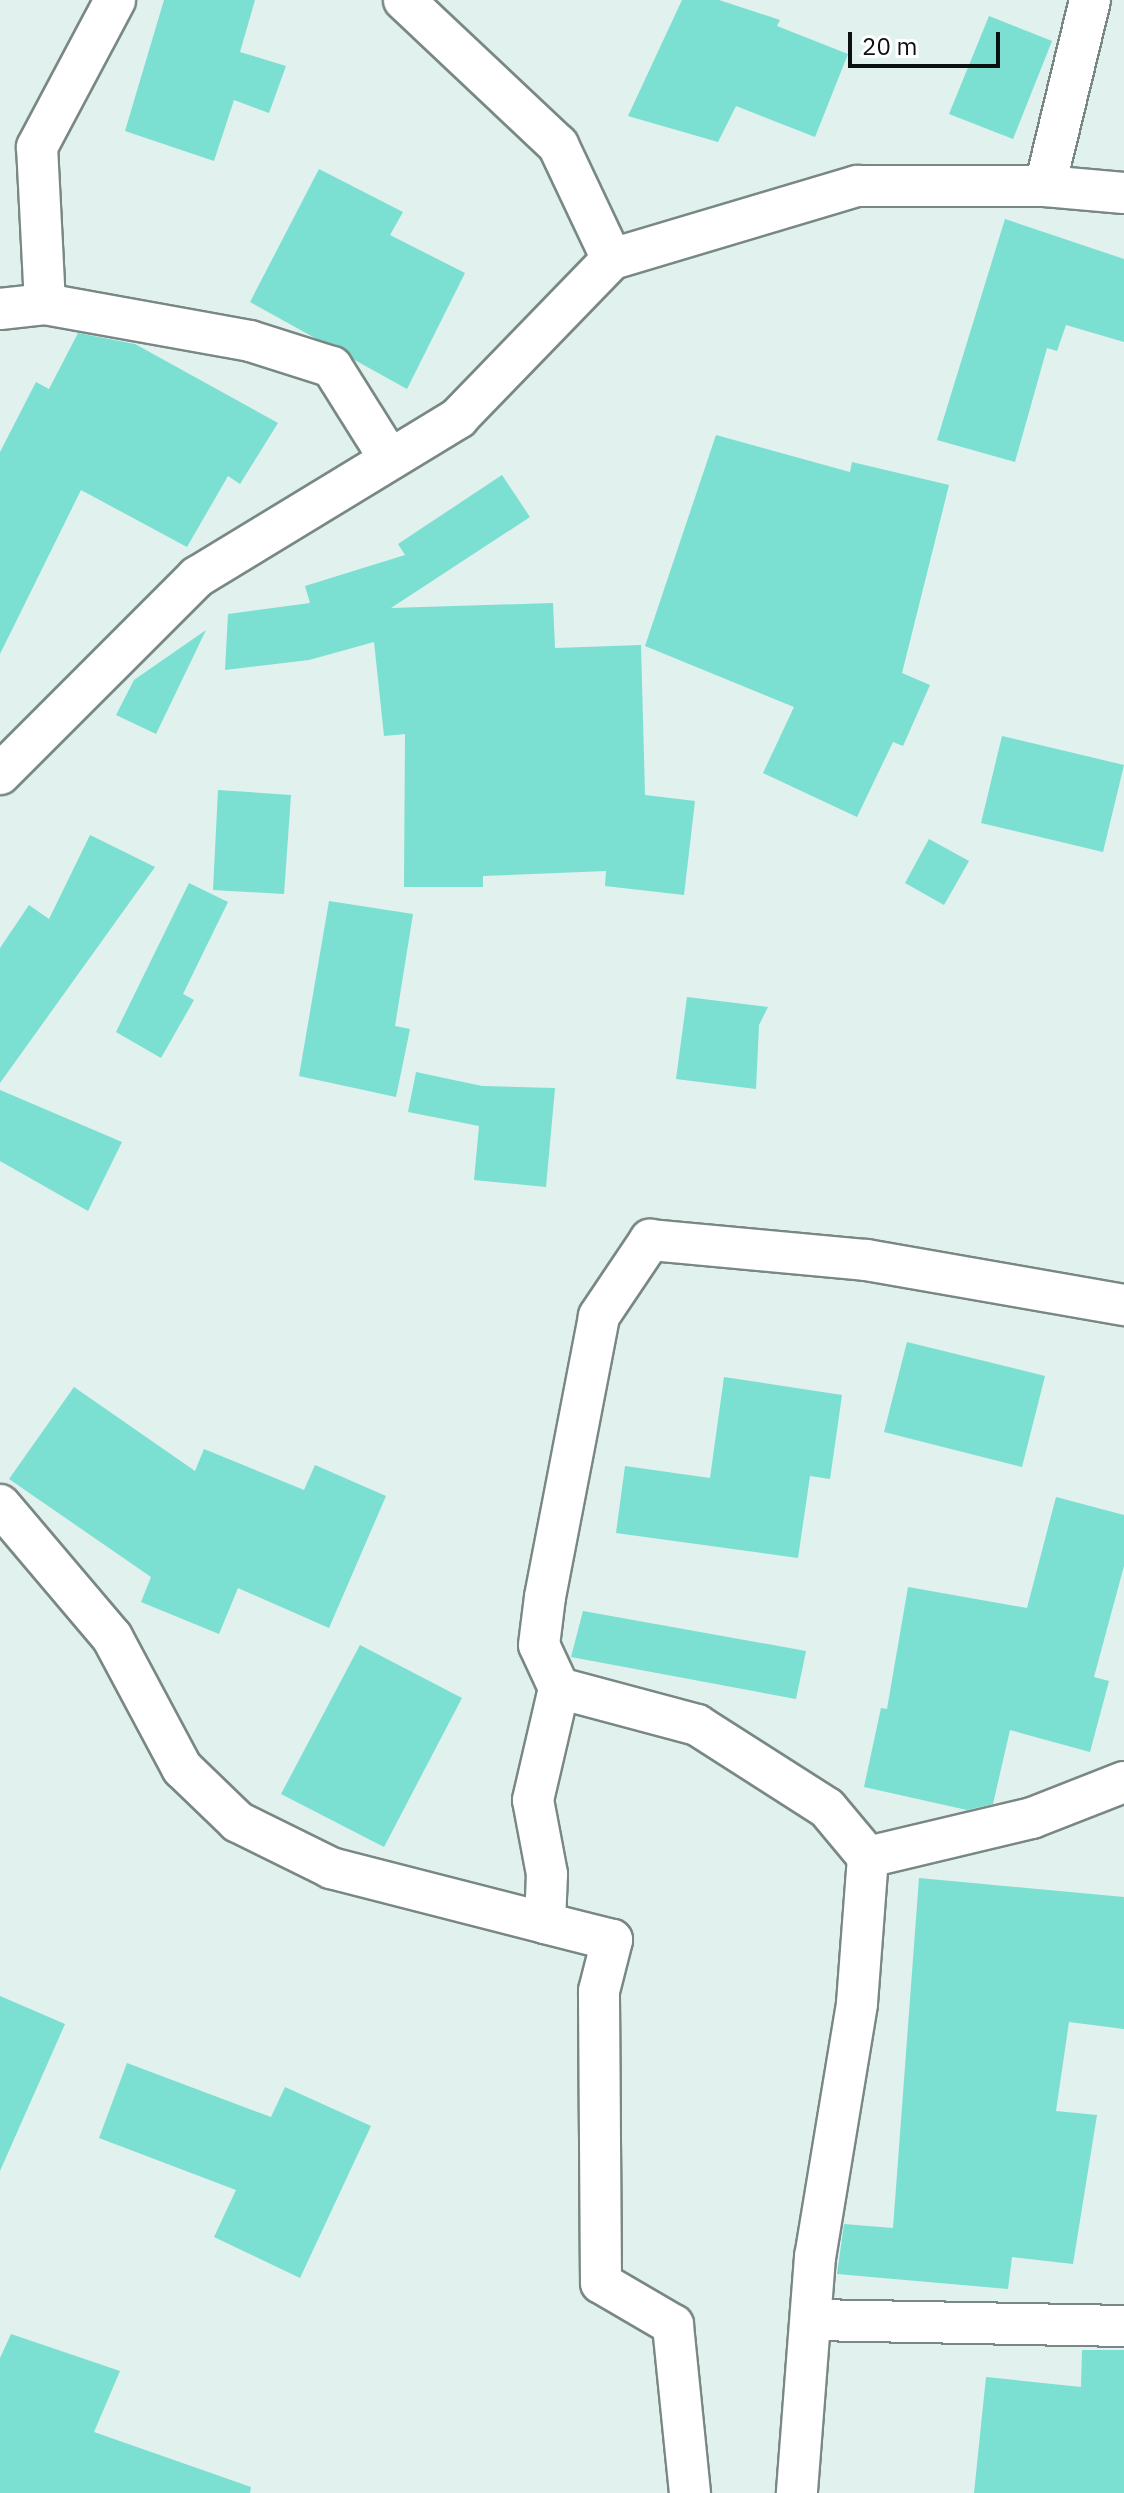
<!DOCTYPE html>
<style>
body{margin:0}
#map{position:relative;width:1124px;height:2493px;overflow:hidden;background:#e0f1ee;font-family:"IBM Plex Sans",sans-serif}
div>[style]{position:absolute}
.building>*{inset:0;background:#7bdfd1}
.roads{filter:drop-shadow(2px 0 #798885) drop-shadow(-2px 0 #798885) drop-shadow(0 2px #798885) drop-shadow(0 -2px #798885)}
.minor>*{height:40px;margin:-20px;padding:0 20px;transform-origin:20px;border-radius:20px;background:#fff}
span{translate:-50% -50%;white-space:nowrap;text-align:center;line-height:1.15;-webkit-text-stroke:7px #fff;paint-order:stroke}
.scale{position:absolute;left:848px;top:32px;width:152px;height:36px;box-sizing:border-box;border:4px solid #0b1110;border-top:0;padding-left:10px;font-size:24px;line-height:28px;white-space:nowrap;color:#0b1110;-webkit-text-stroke:6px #fff;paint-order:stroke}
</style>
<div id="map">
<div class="building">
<div style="clip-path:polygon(164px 0,255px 0,240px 52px,286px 66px,269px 113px,234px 100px,214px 161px,125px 131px)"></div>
<div style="clip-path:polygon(682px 0,719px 0,780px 20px,777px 26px,848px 54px,815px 137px,736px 106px,718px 142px,628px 116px)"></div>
<div style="clip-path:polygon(989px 16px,1052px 41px,1013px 139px,949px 114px)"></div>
<div style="clip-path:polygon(319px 169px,403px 212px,390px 235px,465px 273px,407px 389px,250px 302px)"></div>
<div style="clip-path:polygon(1005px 219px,1124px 259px,1124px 342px,1066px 325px,1057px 351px,1047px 348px,1015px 462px,937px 440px)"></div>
<div style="clip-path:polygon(78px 333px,135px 344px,278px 423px,240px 484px,228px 476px,187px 547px,81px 490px,0 654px,0 452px,36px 382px,49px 389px)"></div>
<div style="clip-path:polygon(716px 435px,850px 472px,852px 462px,949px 485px,902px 673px,930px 685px,903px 746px,893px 742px,857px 817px,763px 773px,794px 707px,645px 646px)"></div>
<div style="clip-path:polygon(502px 475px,530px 517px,391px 608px,553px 603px,555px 648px,641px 645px,645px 795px,695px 801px,684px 895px,605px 886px,606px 871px,483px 876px,483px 887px,404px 887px,405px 734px,384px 736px,374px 642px,309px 660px,225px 670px,228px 614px,310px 603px,305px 586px,405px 555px,398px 544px)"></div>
<div style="clip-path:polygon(206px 630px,156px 734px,116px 715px,134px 680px)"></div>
<div style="clip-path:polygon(1002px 736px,1124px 765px,1103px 852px,981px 823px)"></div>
<div style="clip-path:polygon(218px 790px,291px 795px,284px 894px,213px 890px)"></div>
<div style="clip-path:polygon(90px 835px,155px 867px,0 1083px,0 948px,29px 905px,49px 919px)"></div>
<div style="clip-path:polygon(929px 839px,969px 861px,944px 905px,905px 883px)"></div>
<div style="clip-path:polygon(189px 883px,228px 902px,183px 994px,194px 1000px,161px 1058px,116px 1032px)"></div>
<div style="clip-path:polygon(329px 901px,413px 914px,395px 1026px,410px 1029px,396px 1097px,299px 1076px)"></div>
<div style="clip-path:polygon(687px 997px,768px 1007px,759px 1025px,756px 1089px,676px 1079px)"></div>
<div style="clip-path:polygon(416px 1072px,482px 1086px,555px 1088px,546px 1187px,474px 1180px,479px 1126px,408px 1112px)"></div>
<div style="clip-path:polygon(0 1090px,122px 1142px,88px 1211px,0 1161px)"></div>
<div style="clip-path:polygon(907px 1342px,1045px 1376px,1022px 1467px,884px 1432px)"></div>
<div style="clip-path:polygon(724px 1377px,842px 1395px,830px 1479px,810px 1476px,798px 1558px,616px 1533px,625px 1466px,710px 1478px)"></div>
<div style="clip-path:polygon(74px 1387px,195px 1471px,204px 1449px,304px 1490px,315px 1465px,386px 1496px,329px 1628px,238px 1588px,219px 1634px,141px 1602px,151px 1577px,9px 1479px)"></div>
<div style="clip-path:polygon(1056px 1497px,1124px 1515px,1124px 1566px,1094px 1677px,1109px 1681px,1090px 1752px,1010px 1730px,993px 1804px,967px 1810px,864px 1787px,881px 1708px,887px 1709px,908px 1587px,1027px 1608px)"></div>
<div style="clip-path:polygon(583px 1611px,806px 1651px,796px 1699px,571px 1657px)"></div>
<div style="clip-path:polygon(360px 1645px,462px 1698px,384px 1847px,281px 1794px)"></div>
<div style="clip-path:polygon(919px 1878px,1124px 1897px,1124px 2029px,1069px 2022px,1056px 2111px,1097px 2115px,1073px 2264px,1012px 2257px,1008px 2289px,837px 2274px,844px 2224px,893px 2228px)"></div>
<div style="clip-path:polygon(0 1996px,65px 2024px,0 2171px)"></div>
<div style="clip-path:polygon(127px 2063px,271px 2117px,285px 2087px,371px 2126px,300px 2278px,214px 2237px,236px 2190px,99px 2138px)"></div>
<div style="clip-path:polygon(11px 2334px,120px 2371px,94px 2432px,251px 2487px,250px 2493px,0 2493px,0 2358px)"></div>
<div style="clip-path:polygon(1082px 2350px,1124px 2350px,1124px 2493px,974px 2493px,986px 2377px,1081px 2387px)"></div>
</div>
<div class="roads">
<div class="minor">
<div style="left:404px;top:0;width:212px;rotate:43.3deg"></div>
<div style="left:558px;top:145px;width:126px;rotate:64.7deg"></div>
<div style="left:1045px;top:186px;width:191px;rotate:-76.4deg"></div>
<div style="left:45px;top:304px;width:157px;rotate:-92.9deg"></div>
<div style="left:37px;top:147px;width:166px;rotate:-62deg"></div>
<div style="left:0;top:309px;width:45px;rotate:-6.3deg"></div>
<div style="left:45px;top:304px;width:208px;rotate:10.2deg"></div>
<div style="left:250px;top:341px;width:86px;rotate:17.6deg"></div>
<div style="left:332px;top:367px;width:107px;rotate:57.9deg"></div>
<div style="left:0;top:774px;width:279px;rotate:-45deg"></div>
<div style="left:197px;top:577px;width:306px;rotate:-31.3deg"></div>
<div style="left:458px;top:418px;width:221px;rotate:-45.9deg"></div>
<div style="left:612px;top:259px;width:256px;rotate:-16.6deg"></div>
<div style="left:857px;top:186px;width:188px"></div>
<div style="left:1045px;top:186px;width:79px;rotate:5.1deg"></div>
<div style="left:0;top:1505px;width:173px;rotate:49.7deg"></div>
<div style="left:112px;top:1637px;width:149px;rotate:61.9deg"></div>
<div style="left:182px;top:1768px;width:78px;rotate:44deg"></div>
<div style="left:238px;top:1822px;width:104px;rotate:26.3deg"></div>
<div style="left:331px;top:1868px;width:221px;rotate:14.4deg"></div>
<div style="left:559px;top:1688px;width:143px;rotate:15deg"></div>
<div style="left:697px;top:1725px;width:154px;rotate:32.6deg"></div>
<div style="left:827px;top:1808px;width:64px;rotate:50.1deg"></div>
<div style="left:868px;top:1857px;width:147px;rotate:94.3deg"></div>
<div style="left:857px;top:2004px;width:256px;rotate:99.4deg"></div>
<div style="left:815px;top:2257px;width:237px;rotate:94.4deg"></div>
<div style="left:868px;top:1857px;width:169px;rotate:-13.4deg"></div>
<div style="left:1032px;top:1818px;width:99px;rotate:-21.4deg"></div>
<div style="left:813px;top:2320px;width:311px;rotate:1.1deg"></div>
<div style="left:690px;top:2493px;width:169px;rotate:-95.8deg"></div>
<div style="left:673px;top:2325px;width:83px;rotate:-149.7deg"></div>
<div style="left:601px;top:2283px;width:292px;rotate:-90.4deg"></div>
<div style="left:599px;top:1991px;width:53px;rotate:-75.7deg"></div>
<div style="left:612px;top:1940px;width:69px;rotate:-165.8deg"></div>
<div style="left:545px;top:1923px;width:49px;rotate:-87.7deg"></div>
<div style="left:547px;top:1874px;width:75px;rotate:-100.7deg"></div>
<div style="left:533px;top:1800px;width:115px;rotate:-76.9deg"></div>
<div style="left:559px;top:1688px;width:47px;rotate:-114.9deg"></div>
<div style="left:539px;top:1645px;width:48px;rotate:-82.9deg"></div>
<div style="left:545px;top:1597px;width:286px;rotate:-79.1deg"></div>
<div style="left:599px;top:1316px;width:92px;rotate:-56.1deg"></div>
<div style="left:650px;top:1240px;width:217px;rotate:5.3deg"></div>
<div style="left:866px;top:1260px;width:262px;rotate:9.9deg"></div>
</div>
</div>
<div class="scale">20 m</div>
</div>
